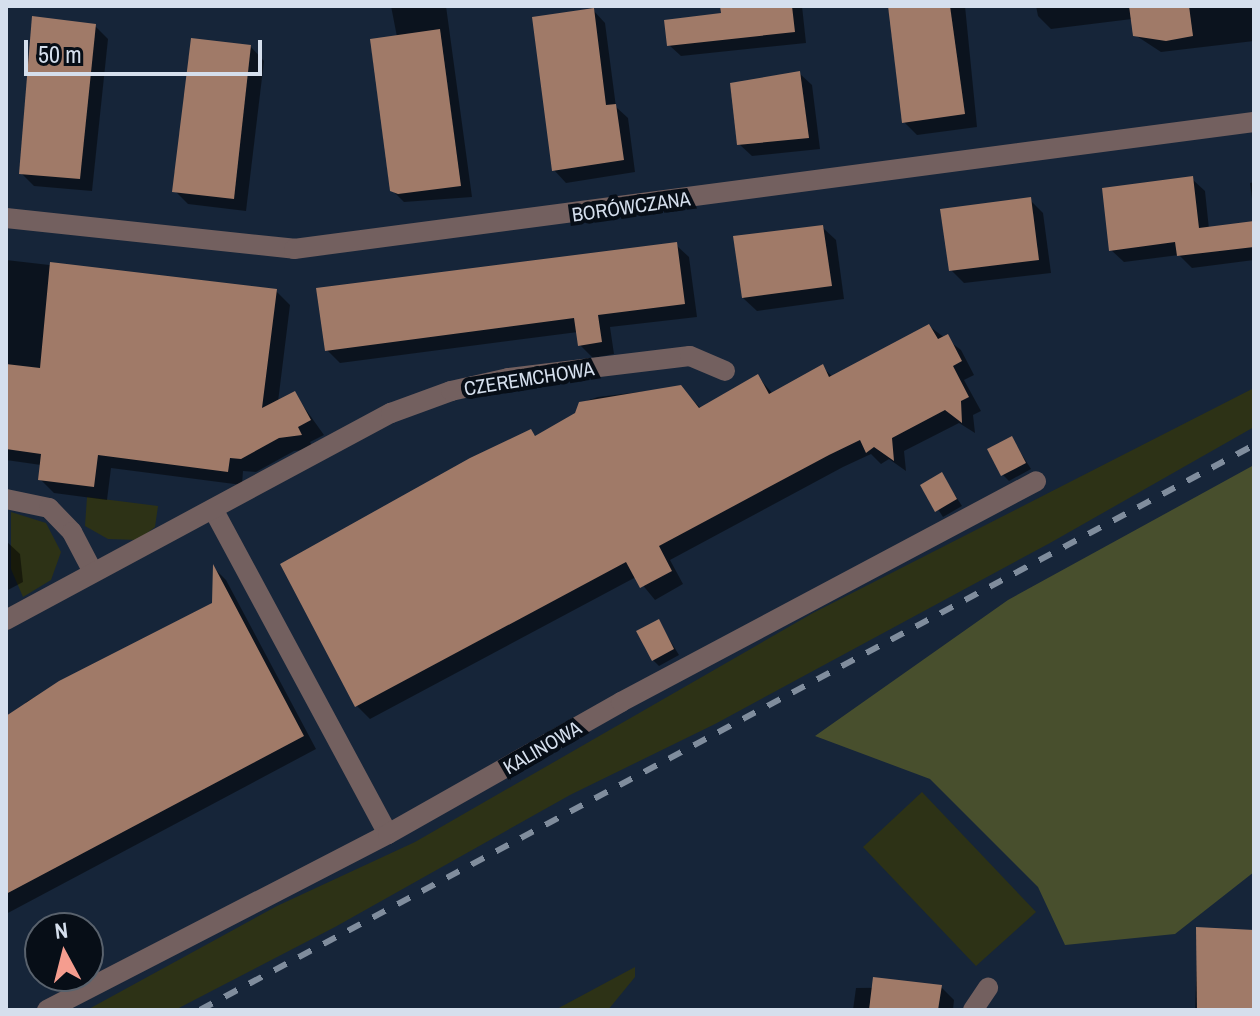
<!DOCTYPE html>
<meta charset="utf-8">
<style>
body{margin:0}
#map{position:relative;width:1260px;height:1016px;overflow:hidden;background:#162539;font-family:"Archivo Narrow",sans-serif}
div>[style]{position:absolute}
.green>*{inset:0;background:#2d3216}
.forest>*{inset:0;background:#484f2d}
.shadow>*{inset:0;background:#0007}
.building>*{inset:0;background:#a07a68}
.minor>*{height:20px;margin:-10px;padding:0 10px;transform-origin:10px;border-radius:10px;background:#73605f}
.rail>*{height:6px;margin-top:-3px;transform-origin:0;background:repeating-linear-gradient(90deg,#808d9d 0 14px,transparent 0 28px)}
span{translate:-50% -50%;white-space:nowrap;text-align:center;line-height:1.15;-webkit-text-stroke:8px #070e17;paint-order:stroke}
.street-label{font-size:20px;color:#d5dfed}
.frame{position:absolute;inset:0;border:8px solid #d5dfed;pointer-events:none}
.north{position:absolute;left:24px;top:912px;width:80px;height:80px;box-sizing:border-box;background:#070e17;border:2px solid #59626d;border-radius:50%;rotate:353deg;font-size:22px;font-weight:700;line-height:32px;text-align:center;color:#d5dfed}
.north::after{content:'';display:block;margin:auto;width:28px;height:36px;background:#f59d8f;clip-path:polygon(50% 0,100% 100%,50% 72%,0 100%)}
.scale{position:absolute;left:24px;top:40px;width:238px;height:36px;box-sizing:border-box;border:4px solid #d5dfed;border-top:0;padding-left:10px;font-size:24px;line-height:28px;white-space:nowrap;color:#d5dfed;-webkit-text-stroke:6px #070e17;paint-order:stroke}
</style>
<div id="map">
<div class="green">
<div style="clip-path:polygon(1254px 388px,1254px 427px,1050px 543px,715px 724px,570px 795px,335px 927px,175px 1010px,87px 1010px,277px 906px,415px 842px,813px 613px)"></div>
<div style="clip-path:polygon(87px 497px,158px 506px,155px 527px,138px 540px,108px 539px,85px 526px)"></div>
<div style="clip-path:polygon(11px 512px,46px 523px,61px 552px,51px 580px,23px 597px,11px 569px)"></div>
<div style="clip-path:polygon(922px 792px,1036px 912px,976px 966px,863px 847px)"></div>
<div style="clip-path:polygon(635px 967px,635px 977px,608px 1010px,555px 1010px)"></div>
</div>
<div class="forest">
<div style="clip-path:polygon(1254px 465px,1254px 872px,1175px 934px,1065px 945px,1038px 887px,930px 779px,815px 736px,1008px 600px)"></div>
</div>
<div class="shadow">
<div style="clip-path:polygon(391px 6px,446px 6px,472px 197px,404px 202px,392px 190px,397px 37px)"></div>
<div style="clip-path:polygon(722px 6px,802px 6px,806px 43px,681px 56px,669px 45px,723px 15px)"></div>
<div style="clip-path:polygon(890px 6px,965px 6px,977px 127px,917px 135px,904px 122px)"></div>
<div style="clip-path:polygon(1036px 6px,1254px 6px,1254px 41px,1161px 52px,1135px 35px,1132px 19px,1051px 29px,1038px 16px)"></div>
<div style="clip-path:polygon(593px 10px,605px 23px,616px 107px,628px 118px,635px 172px,566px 183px,554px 170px)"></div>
<div style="clip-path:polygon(95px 26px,108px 39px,92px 191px,34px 186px,21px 173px)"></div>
<div style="clip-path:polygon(251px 47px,264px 61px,246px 211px,188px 204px,175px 191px)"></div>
<div style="clip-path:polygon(799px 73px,812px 85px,820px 149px,752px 156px,739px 144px)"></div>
<div style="clip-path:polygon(1192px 179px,1205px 191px,1209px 229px,1254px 223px,1254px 260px,1192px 268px,1179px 255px,1124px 262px,1111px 250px)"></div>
<div style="clip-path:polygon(1254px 182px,1254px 214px,1250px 183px)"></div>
<div style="clip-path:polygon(1030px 200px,1043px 213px,1051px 273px,964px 283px,951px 270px)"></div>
<div style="clip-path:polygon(822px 227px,836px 240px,844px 299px,757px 311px,743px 298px)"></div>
<div style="clip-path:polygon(676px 245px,689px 257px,697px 317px,610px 327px,614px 354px,593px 358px,580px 345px,578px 332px,340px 363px,327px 350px)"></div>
<div style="clip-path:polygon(6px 260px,276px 291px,290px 305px,278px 402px,294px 393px,324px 435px,310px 442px,314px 449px,294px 451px,256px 472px,243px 471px,242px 485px,111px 468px,107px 500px,54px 493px,40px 479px,41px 465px,6px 460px)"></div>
<div style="clip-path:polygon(929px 326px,961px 350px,974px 375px,964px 380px,981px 411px,973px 415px,975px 433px,959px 423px,904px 451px,906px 471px,889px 459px,881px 464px,871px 454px,843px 467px,670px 560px,683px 584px,655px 600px,636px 577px,370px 719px,357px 706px,531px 432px,536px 437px,576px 415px,580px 403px,598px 397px,681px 387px,701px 409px,758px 377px,773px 394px,822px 367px,833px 377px)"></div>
<div style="clip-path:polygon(1012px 439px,1031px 469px,1009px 481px,1003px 475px)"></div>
<div style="clip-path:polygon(942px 475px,962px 506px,943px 517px,923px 486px)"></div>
<div style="clip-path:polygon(6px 541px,20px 554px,23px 582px,6px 591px)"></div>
<div style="clip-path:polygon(215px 569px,226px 580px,316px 749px,6px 914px,6px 735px,13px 749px,26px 702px,214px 604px)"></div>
<div style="clip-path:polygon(658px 621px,679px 655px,659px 666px,653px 660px)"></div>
<div style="clip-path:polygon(1198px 930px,1254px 932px,1254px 1010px,1195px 1010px)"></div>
<div style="clip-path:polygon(941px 987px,954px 1000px,953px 1010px,853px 1010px,856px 988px)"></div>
</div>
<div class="building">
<div style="clip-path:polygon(720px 6px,792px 6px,795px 32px,667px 46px,664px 20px,721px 13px)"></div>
<div style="clip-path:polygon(888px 6px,950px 6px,965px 114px,902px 123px)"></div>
<div style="clip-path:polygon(1129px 6px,1189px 6px,1193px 36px,1166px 41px,1133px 36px)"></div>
<div style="clip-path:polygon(594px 8px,606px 105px,616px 104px,624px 160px,552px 171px,532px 17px)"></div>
<div style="clip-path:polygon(32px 16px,96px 24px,80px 179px,19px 174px)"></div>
<div style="clip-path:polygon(440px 29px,461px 186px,398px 194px,390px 191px,370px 39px)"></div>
<div style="clip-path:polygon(191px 38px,251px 45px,234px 199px,172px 192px)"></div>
<div style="clip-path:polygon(800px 71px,809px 138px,737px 145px,730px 83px)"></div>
<div style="clip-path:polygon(1193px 176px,1199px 228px,1254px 221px,1254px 247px,1177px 256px,1175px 242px,1109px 251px,1102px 188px)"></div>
<div style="clip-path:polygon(1031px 197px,1039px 260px,949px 271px,940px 209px)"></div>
<div style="clip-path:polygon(823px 225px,832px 286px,742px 298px,733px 236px)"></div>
<div style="clip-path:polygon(677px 242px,685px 304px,598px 315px,602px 342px,578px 346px,574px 318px,325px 351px,316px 288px)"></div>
<div style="clip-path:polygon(50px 262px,277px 289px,262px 408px,295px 391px,311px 420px,298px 427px,302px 435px,279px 438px,241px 459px,230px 458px,228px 472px,98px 455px,94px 487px,38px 480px,41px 454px,6px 449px,6px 364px,40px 368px)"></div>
<div style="clip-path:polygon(929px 324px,938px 339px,948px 334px,962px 361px,953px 366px,969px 397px,961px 401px,962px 423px,945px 410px,892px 438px,894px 461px,874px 447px,866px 453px,860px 440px,829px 455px,659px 546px,672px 571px,640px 588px,626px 562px,355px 707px,280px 564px,470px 458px,531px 429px,535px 436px,575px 413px,579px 402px,681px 385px,699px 408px,758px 374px,769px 394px,823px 364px,829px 377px)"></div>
<div style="clip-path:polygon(1012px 436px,1026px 463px,1001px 476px,987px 449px)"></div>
<div style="clip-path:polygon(942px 472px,957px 499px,935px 512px,920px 485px)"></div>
<div style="clip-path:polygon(213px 564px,304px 736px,6px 894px,6px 716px,59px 681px,212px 603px)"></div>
<div style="clip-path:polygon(659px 619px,674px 649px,652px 661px,636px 631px)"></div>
<div style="clip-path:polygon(1196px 927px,1254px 930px,1254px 1010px,1197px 1010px)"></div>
<div style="clip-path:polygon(873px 977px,942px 985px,938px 1010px,869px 1010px)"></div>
</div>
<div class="minor">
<div style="left:6px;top:218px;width:290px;rotate:6.1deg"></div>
<div style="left:294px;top:249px;width:968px;rotate:-7.54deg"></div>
<div style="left:6px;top:499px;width:44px;rotate:11.8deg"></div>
<div style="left:49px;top:508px;width:33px;rotate:46deg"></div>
<div style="left:72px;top:532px;width:45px;rotate:62.3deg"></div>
<div style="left:213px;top:509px;width:369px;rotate:61.7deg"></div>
<div style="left:6px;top:620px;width:437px;rotate:-28.3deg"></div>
<div style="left:391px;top:413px;width:64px;rotate:-20.1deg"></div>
<div style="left:451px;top:391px;width:58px;rotate:-12.8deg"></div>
<div style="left:508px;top:378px;width:183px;rotate:-6.9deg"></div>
<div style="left:690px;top:356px;width:38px;rotate:23deg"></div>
<div style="left:47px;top:1010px;width:384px;rotate:-27.3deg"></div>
<div style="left:388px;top:834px;width:268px;rotate:-29.5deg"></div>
<div style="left:621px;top:702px;width:470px;rotate:-28deg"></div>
<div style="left:973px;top:1010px;width:27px;rotate:-56deg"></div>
</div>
<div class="rail">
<div style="left:200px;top:1010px;width:1196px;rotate:-28.19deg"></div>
</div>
<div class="street-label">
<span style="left:631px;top:206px;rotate:-8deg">BORÓWCZANA</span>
<span style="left:529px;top:378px;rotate:-9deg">CZEREMCHOWA</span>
<span style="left:542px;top:747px;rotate:-30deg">KALINOWA</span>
</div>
<div class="frame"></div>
<div class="north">N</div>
<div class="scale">50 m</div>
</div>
